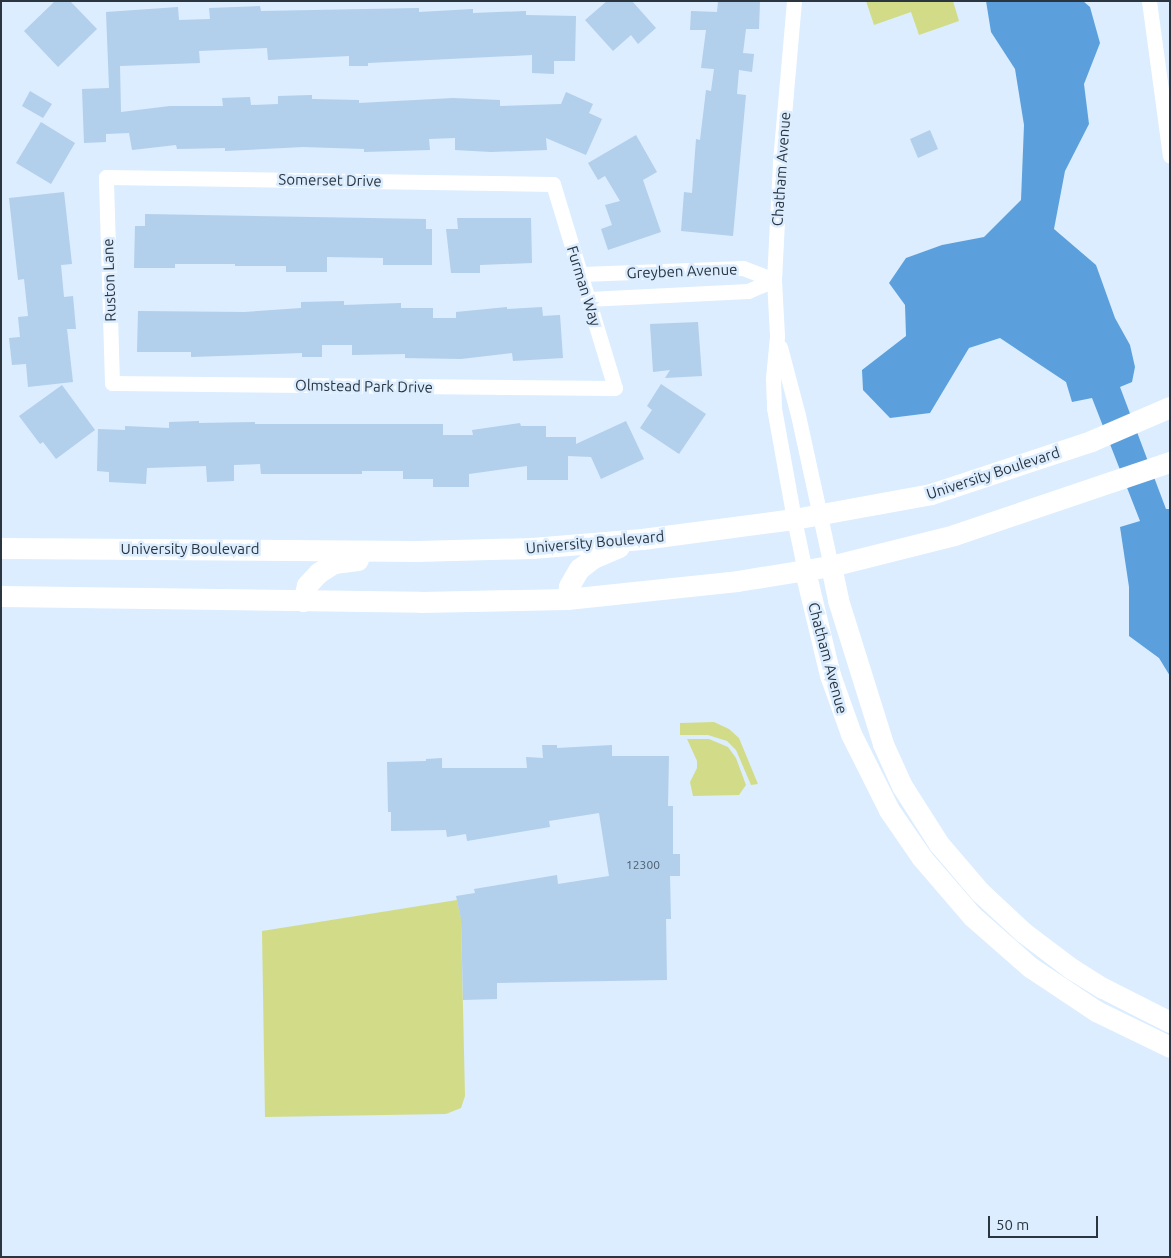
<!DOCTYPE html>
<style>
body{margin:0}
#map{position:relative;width:1171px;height:1258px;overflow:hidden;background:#dbedfe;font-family:Ubuntu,sans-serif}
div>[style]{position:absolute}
.green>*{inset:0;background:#d2dc88}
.water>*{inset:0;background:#5ba0dc}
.building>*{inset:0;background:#b2cfeb}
.street>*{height:15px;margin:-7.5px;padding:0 7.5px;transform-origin:7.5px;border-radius:7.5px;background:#fff}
.secondary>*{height:21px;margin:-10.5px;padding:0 10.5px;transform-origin:10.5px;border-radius:10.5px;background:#fff}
span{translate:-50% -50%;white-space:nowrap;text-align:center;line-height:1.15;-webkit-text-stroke:5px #dbedfe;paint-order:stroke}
.number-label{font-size:12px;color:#4c5c6b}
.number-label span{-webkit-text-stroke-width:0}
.street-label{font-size:15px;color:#2a3540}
.frame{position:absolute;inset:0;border:2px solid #2a3540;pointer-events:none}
.scale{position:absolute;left:988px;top:1216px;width:110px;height:22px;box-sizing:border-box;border:2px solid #2a3540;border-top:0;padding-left:6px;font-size:15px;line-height:18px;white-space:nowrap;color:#2a3540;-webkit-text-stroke:4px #dbedfe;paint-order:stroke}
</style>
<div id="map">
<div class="green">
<div style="clip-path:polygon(866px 1px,953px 1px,959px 21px,919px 35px,911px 12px,874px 25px)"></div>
<div style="clip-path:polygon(714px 722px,729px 729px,739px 738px,758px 784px,751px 785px,736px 750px,727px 741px,708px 735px,680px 735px,680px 723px)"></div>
<div style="clip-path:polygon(687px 739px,709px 739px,728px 747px,736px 758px,746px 785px,739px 795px,693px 796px,690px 782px,697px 768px,697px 761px)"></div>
<div style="clip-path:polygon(457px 900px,461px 918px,465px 1096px,461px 1108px,446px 1114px,265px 1117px,262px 931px)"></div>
</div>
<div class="water">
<div style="clip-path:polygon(986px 1px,1083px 1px,1090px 7px,1100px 43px,1084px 84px,1089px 124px,1065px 171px,1054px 229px,1096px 265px,1115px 318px,1130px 345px,1135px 367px,1132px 382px,1120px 387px,1166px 509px,1170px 509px,1170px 676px,1159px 658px,1129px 636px,1129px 587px,1120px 527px,1140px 521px,1092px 398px,1072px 402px,1066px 382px,1000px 338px,969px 348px,930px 413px,890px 418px,863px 390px,862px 370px,906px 336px,905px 305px,889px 283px,906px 258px,942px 245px,984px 237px,1021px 200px,1024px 125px,1015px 69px,991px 32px)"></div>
</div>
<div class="building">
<div style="clip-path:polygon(55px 1px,70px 1px,97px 29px,58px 67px,24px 31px)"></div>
<div style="clip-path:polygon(607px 1px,632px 1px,656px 28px,638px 44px,631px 35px,613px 51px,585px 20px)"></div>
<div style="clip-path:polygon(718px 1px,760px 1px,759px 29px,746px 29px,743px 53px,754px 54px,752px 72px,739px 70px,737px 94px,746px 95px,733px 236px,681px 231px,684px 192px,692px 193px,696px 139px,700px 140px,706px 90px,711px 91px,714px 69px,701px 68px,706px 30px,690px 30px,691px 11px,717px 12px)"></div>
<div style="clip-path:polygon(260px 6px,261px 11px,419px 8px,419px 12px,473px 9px,473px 13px,526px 11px,526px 15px,576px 16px,575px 61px,554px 61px,554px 74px,532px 73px,532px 55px,368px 63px,368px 66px,349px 66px,349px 56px,268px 60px,267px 48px,199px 51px,200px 63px,120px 66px,121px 112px,170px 106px,223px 106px,222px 98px,250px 97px,251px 105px,278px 104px,278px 96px,312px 95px,312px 99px,359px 100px,359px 103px,453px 98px,500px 100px,500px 106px,561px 104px,566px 92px,593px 104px,589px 113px,602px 119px,586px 155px,546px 138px,547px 150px,491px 152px,455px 150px,455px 138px,429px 139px,430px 150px,364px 152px,364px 149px,303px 147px,225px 151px,225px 148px,177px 149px,176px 145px,132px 150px,129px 133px,106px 134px,106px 142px,84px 143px,82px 89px,109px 88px,106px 12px,178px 7px,179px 20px,210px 19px,209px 8px)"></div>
<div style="clip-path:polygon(30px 91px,52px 104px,43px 118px,22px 106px)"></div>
<div style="clip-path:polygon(41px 122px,75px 143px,51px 184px,16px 163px)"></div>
<div style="clip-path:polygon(930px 130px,938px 149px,918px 158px,910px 139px)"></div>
<div style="clip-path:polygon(636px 135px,657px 172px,643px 180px,661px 232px,608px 250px,601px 229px,612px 225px,605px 205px,620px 201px,605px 176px,598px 180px,588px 163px)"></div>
<div style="clip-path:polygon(64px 192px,72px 264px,61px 265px,64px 297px,73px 296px,76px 329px,67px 329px,73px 382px,28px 387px,26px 364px,12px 365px,9px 338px,20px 337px,18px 317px,28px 316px,24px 279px,18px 280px,9px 198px)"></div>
<div style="clip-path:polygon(145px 214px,426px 219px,426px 229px,432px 229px,432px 265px,383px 265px,383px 258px,327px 257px,327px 272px,286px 272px,286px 266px,235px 266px,235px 264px,175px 264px,175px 268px,134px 268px,135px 226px,145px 226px)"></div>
<div style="clip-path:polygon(457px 218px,531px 218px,532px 263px,480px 265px,480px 273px,451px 273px,446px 229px,458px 229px)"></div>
<div style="clip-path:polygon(344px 301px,344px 305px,401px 303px,401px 308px,433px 308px,433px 318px,456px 318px,456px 312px,507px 307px,507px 309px,542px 307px,543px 316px,560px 315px,563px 358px,513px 361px,512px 353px,461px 359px,405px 358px,405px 354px,352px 355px,352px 345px,322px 345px,322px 357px,302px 357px,302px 353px,191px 357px,191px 352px,137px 352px,138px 311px,244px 312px,301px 308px,301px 302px)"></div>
<div style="clip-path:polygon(698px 322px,702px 376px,665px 378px,670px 370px,653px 372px,650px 324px)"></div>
<div style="clip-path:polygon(661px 384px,706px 414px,679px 454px,640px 428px,652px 410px,647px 406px)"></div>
<div style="clip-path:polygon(62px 385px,95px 430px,56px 459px,43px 442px,40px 444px,19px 416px)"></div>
<div style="clip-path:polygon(199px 421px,199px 423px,255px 422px,255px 424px,443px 424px,443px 435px,473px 435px,472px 430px,520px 423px,521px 426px,546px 426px,546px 437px,576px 437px,576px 444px,626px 421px,644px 459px,601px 479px,591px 457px,568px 456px,568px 480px,527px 480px,527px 466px,469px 474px,469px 487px,433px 487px,433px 479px,403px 479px,403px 471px,362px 471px,362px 474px,261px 474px,260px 464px,234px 465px,234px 481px,207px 482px,206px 466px,147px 468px,146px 484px,109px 482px,109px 472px,97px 471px,98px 429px,125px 430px,125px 426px,169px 428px,169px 422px)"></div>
<div style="clip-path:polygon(542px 745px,557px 745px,557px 748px,612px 745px,612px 756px,669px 756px,668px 806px,673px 806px,673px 854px,680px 854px,680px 876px,670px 876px,671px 919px,666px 919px,667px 980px,497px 983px,497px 999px,463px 1000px,461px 919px,456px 896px,475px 893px,474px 889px,557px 875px,558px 884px,609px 876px,599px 813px,549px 821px,550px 827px,467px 841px,466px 834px,447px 837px,446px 830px,391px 831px,391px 812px,388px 812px,387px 762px,426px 761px,426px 759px,442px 758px,442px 768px,527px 768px,526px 757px,543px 758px)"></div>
</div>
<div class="street">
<div style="left:794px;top:1px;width:162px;rotate:95deg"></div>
<div style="left:780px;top:162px;width:118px;rotate:92.9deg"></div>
<div style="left:774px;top:280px;width:56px;rotate:86.9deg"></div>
<div style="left:777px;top:336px;width:42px;rotate:95.4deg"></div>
<div style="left:773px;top:378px;width:30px;rotate:88deg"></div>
<div style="left:774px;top:408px;width:113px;rotate:79.8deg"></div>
<div style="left:794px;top:519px;width:53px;rotate:78.1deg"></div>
<div style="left:1149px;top:1px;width:156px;rotate:82.3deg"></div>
<div style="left:106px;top:177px;width:447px;rotate:0.9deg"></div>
<div style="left:553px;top:184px;width:213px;rotate:73.1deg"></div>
<div style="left:615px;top:388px;width:503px;rotate:-179.43deg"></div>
<div style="left:112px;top:383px;width:206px;rotate:-91.7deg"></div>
<div style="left:581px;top:274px;width:162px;rotate:-2.1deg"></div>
<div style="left:743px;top:268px;width:33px;rotate:21deg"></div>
<div style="left:588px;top:299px;width:160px;rotate:-2.9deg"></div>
<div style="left:748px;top:291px;width:28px;rotate:-23deg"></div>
<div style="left:780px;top:347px;width:70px;rotate:75.2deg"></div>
<div style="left:798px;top:415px;width:155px;rotate:77.7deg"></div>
</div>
<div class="secondary">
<div style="left:1px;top:548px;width:416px;rotate:0.4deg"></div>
<div style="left:417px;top:551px;width:115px;rotate:-1.5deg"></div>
<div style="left:532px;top:548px;width:110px;rotate:-4.7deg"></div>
<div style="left:642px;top:539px;width:153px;rotate:-7.5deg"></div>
<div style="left:794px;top:519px;width:139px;rotate:-10.3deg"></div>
<div style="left:931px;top:494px;width:169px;rotate:-18.3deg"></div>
<div style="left:1091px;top:441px;width:86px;rotate:-23.3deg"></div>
<div style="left:831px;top:566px;width:35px;rotate:78deg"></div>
<div style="left:838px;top:600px;width:151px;rotate:72.6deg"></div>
<div style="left:883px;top:744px;width:46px;rotate:65.7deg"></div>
<div style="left:902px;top:786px;width:69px;rotate:57.5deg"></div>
<div style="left:939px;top:844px;width:63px;rotate:49.5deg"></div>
<div style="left:980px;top:892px;width:59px;rotate:42.9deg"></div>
<div style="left:1023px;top:932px;width:61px;rotate:37.1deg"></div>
<div style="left:1072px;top:969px;width:36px;rotate:32deg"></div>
<div style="left:1103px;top:988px;width:75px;rotate:26.9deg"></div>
<div style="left:805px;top:571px;width:107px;rotate:76.5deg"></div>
<div style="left:830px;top:675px;width:63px;rotate:70.4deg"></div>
<div style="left:851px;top:734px;width:85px;rotate:63.4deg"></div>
<div style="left:889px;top:810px;width:58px;rotate:55.5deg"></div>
<div style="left:922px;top:858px;width:77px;rotate:49.2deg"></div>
<div style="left:972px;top:916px;width:77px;rotate:41.3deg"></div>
<div style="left:1030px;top:967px;width:79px;rotate:33.7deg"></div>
<div style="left:1096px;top:1011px;width:82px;rotate:25.9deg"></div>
<div style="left:1px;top:596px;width:419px;rotate:0.8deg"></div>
<div style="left:420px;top:602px;width:147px;rotate:-1.2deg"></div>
<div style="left:567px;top:599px;width:171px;rotate:-6deg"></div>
<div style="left:737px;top:581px;width:95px;rotate:-9.1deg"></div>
<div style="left:831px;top:566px;width:127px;rotate:-14.1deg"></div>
<div style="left:954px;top:535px;width:228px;rotate:-18.7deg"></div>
<div style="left:567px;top:599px;width:13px;rotate:-81deg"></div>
<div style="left:569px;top:586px;width:20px;rotate:-60deg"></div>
<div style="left:579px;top:569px;width:18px;rotate:-38deg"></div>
<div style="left:593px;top:558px;width:28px;rotate:-23deg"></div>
<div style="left:303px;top:601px;width:16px;rotate:-76deg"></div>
<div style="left:307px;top:585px;width:16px;rotate:-47deg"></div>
<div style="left:318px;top:573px;width:19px;rotate:-32deg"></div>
<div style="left:334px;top:563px;width:24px;rotate:-7deg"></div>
</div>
<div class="number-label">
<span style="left:643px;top:865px">12300</span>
</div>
<div class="street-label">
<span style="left:781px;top:169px;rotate:-86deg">Chatham Avenue</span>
<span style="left:330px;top:180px;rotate:1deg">Somerset Drive</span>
<span style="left:682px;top:271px;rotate:-2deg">Greyben Avenue</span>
<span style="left:109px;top:280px;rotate:-92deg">Ruston Lane</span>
<span style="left:584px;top:286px;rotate:73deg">Furman Way</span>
<span style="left:364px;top:386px;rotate:1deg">Olmstead Park Drive</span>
<span style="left:993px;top:473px;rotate:-18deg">University Boulevard</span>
<span style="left:595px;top:542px;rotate:-5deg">University Boulevard</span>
<span style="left:190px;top:549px">University Boulevard</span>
<span style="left:828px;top:658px;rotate:75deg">Chatham Avenue</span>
</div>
<div class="frame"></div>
<div class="scale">50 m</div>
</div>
